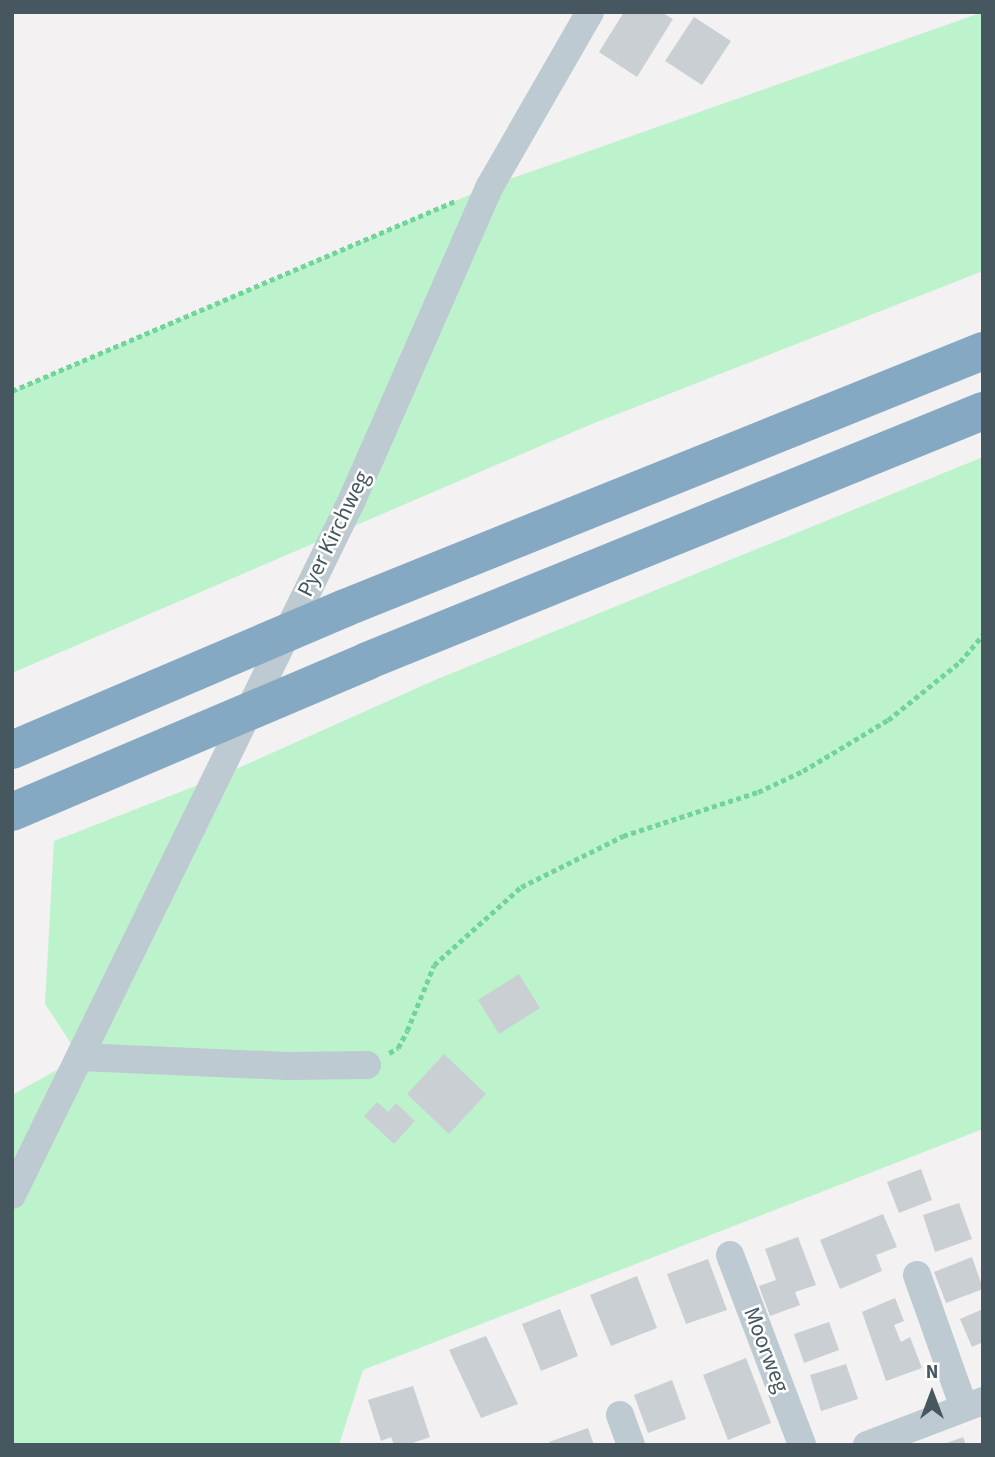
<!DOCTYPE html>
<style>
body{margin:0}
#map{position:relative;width:995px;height:1457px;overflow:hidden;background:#f3f1f1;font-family:"Source Sans 3",sans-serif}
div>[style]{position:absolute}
.green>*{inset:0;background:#bdf3cc}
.building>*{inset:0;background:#cacfd4}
.path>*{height:4.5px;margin-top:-2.25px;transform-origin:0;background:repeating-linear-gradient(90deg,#71d59a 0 5px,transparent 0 8.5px)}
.minor>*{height:28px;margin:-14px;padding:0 14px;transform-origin:14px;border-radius:14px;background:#bdcad1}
.highway>*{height:38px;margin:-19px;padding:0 19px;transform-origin:19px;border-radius:19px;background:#85a9c3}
span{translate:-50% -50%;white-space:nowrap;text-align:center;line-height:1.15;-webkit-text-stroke:5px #fff;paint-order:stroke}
.street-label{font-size:23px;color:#475760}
.frame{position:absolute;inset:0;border:14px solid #475760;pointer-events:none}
.north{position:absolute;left:897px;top:1359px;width:70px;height:70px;-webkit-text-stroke:5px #fff;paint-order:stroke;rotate:0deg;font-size:19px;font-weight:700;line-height:28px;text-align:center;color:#475760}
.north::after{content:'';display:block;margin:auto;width:24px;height:32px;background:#475760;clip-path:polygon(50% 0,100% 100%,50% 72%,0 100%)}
</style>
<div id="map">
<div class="green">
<div style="clip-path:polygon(983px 12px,983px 271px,587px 426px,12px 673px,12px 391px,490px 186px)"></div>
<div style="clip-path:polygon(983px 457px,983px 1129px,363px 1370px,339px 1445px,12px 1445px,12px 1095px,80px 1057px,45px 1004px,54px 841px,216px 778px,435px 680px)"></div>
</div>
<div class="building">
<div style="clip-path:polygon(624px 12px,661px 12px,673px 19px,637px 77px,599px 52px)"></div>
<div style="clip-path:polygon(694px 17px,731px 41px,702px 85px,665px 61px)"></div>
<div style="clip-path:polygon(519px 974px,540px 1008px,499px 1034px,478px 1000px)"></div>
<div style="clip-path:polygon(444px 1054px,486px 1094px,449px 1134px,407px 1094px)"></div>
<div style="clip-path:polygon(377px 1102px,388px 1112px,396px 1103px,415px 1121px,394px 1144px,364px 1116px)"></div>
<div style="clip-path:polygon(921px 1169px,932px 1200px,899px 1213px,887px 1182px)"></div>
<div style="clip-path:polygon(959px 1203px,972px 1239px,935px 1252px,923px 1215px)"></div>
<div style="clip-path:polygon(883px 1214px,897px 1247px,876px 1255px,882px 1271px,840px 1289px,820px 1240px)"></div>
<div style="clip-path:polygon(798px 1237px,816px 1285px,795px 1292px,800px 1305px,770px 1316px,759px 1286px,776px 1280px,765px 1249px)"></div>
<div style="clip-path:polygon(972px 1257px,983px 1289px,946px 1303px,934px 1272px)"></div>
<div style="clip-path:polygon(708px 1259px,727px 1310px,686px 1324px,667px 1274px)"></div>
<div style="clip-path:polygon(637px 1276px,657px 1328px,611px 1346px,590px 1295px)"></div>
<div style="clip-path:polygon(895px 1298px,904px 1321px,894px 1325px,901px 1342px,910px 1337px,922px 1368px,886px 1381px,862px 1312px)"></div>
<div style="clip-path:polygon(560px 1309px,578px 1356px,541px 1371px,522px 1324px)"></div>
<div style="clip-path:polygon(983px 1309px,983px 1342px,972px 1347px,960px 1319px)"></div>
<div style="clip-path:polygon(829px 1322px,839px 1350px,804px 1363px,794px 1334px)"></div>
<div style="clip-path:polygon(486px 1336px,518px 1404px,481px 1418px,449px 1350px)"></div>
<div style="clip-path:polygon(746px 1358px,771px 1423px,728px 1440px,703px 1375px)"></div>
<div style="clip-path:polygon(846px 1364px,858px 1399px,821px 1411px,810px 1375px)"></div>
<div style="clip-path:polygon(672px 1380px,686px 1419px,648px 1433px,634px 1395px)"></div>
<div style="clip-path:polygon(413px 1386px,430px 1437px,407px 1445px,394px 1445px,391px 1437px,381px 1441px,368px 1400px)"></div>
<div style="clip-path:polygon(588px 1428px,594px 1445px,550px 1445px,549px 1442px)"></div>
<div style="clip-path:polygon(963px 1437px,966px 1445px,944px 1445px,944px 1444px)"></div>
</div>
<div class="path">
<div style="left:12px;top:391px;width:484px;rotate:-23.2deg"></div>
<div style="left:389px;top:1053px;width:10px;rotate:-29deg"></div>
<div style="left:398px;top:1048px;width:19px;rotate:-62deg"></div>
<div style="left:407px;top:1031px;width:71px;rotate:-67.8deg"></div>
<div style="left:434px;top:965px;width:117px;rotate:-41.9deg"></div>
<div style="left:521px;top:887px;width:114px;rotate:-26.6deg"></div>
<div style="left:623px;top:836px;width:142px;rotate:-18.1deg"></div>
<div style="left:758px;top:792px;width:50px;rotate:-25deg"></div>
<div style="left:803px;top:771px;width:99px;rotate:-31deg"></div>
<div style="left:888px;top:720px;width:92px;rotate:-38.9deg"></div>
<div style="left:960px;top:662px;width:35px;rotate:-50deg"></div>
</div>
<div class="minor">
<div style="left:80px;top:1057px;width:208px;rotate:2.5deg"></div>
<div style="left:288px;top:1066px;width:79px;rotate:-0.7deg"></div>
<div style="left:12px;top:1195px;width:774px;rotate:-63.93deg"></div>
<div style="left:352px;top:500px;width:343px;rotate:-66.3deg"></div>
<div style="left:490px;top:186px;width:201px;rotate:-60.1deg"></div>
<div style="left:730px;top:1255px;width:203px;rotate:69.2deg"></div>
<div style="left:917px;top:1275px;width:141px;rotate:70.5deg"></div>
<div style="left:620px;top:1415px;width:32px;rotate:70deg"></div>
<div style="left:867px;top:1445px;width:124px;rotate:-20.8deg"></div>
</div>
<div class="highway">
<div style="left:12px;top:750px;width:362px;rotate:-23.1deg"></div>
<div style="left:345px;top:608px;width:688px;rotate:-21.94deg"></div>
<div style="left:12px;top:812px;width:386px;rotate:-23deg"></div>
<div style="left:367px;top:661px;width:665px;rotate:-22.09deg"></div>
</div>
<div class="street-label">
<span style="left:334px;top:534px;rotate:-64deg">Pyer Kirchweg</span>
<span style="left:766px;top:1350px;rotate:69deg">Moorweg</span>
</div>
<div class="frame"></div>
<div class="north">N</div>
</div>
